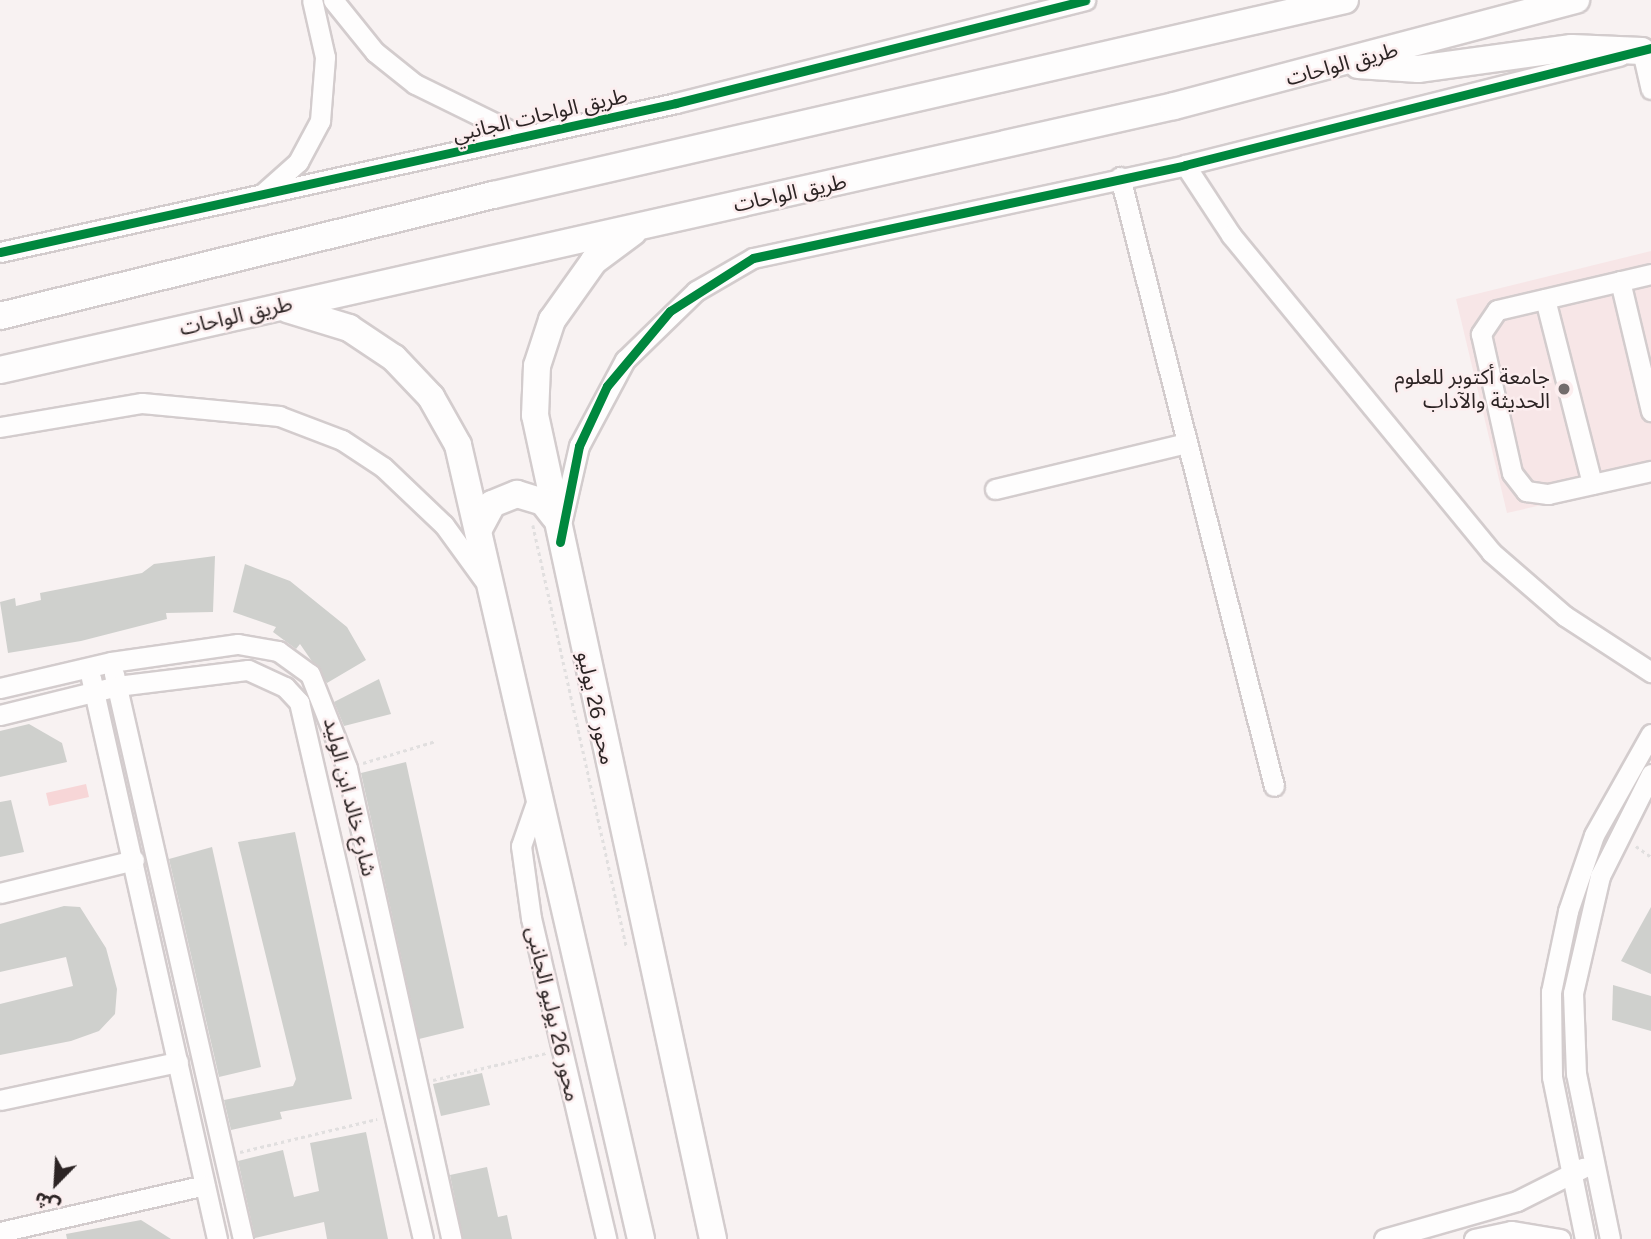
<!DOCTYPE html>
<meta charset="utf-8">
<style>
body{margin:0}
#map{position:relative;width:1651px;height:1239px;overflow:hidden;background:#f8f2f2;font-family:Figtree,"Noto Sans Arabic",sans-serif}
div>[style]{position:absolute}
.built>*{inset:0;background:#f7e6e7}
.water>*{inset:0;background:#f7d6d7}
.building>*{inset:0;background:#cfd0cd}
.path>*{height:2.5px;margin-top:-1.25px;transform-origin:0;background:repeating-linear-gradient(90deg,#e1dfdf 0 3.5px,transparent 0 7px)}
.roads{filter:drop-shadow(2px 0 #d3cccd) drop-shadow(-2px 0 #d3cccd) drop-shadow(0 2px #d3cccd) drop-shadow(0 -2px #d3cccd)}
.minor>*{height:19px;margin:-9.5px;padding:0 9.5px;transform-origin:9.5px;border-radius:9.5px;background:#fefdfd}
.highway>*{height:26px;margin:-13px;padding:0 13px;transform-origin:13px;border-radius:13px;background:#fefdfd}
.cycleway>*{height:9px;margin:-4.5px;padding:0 4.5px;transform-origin:4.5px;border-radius:4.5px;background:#00873e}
.dots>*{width:19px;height:19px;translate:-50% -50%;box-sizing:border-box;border:4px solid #fceeef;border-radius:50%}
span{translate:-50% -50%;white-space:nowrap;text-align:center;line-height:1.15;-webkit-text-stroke:5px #fceeef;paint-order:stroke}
.street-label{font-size:21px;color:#2c2424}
.poi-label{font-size:21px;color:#2c2424}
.right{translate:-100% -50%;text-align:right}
.north{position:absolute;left:21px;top:1148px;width:70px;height:70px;-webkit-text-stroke:5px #fceeef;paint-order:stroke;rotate:204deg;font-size:19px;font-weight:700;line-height:28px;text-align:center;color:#2c2424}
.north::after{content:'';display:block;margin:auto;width:24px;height:32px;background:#2c2424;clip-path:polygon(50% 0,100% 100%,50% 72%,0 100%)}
</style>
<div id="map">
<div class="built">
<div style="clip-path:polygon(1651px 251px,1651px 480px,1507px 513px,1456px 299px)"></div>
</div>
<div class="water">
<div style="clip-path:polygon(86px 784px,89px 797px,49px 806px,46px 793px)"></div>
</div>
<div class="building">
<div style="clip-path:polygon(215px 556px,213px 612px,166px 613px,167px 619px,81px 641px,8px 653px,0 602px,15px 598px,16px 606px,41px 600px,40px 593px,142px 573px,154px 564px)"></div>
<div style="clip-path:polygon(245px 564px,290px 581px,347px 627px,366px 660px,327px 683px,300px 644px,296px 649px,273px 632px,276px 627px,233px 612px)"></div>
<div style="clip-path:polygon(379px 679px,391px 714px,344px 726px,334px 702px)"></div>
<div style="clip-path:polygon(29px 724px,62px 743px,67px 762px,0 777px,0 731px)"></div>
<div style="clip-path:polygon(406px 762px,464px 1028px,419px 1039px,361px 773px)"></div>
<div style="clip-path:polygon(11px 800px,24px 852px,0 857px,0 802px)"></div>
<div style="clip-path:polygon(295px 832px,352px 1099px,280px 1112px,282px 1119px,231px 1130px,224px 1100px,293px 1086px,296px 1079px,238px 842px)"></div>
<div style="clip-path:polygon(212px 847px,261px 1067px,219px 1077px,169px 859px)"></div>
<div style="clip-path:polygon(64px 906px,80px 907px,106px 948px,117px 989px,115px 1014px,99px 1031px,71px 1041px,0 1055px,0 1004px,73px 986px,66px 957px,0 972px,0 924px)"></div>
<div style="clip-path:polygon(1651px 907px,1651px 974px,1621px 961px)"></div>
<div style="clip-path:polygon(1613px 985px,1651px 996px,1651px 1031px,1612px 1020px)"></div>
<div style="clip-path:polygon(482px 1073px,490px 1105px,441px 1116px,433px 1084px)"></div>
<div style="clip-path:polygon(366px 1132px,388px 1239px,327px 1239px,324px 1222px,255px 1238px,238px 1161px,283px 1150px,294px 1197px,319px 1191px,310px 1143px)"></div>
<div style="clip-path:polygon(487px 1167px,498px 1217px,507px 1215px,512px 1239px,463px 1239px,450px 1175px)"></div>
<div style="clip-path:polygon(141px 1220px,171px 1239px,67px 1239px,66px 1234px)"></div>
</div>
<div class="path">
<div style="left:533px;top:525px;width:431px;rotate:77.5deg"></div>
<div style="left:363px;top:763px;width:76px;rotate:-16.8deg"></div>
<div style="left:1636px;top:846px;width:19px;rotate:36deg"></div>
<div style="left:433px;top:1080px;width:116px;rotate:-13.4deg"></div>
<div style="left:240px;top:1152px;width:141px;rotate:-13.5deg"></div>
</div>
<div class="roads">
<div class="minor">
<div style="left:333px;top:0;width:67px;rotate:51.1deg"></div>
<div style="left:375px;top:52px;width:51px;rotate:38.7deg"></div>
<div style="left:415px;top:84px;width:120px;rotate:26.1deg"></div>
<div style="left:1642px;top:51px;width:39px;rotate:77deg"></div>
<div style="left:1185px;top:165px;width:84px;rotate:56.7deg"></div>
<div style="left:1231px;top:235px;width:410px;rotate:50.6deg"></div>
<div style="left:1491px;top:552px;width:98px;rotate:40.9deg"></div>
<div style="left:1565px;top:616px;width:103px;rotate:33.1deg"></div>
<div style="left:1120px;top:177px;width:628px;rotate:75.81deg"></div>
<div style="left:261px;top:195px;width:50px;rotate:-41.7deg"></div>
<div style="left:298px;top:162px;width:47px;rotate:-61.8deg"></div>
<div style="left:320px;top:121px;width:64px;rotate:-85.5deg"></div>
<div style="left:325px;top:57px;width:58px;rotate:-102.8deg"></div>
<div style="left:0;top:252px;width:692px;rotate:-12.43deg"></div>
<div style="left:676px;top:103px;width:422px;rotate:-14.1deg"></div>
<div style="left:1651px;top:274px;width:158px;rotate:166.8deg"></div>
<div style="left:1497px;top:310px;width:29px;rotate:124deg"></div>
<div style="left:1481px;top:334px;width:142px;rotate:77.4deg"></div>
<div style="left:1512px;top:473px;width:23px;rotate:52deg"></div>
<div style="left:1526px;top:491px;width:22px;rotate:8deg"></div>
<div style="left:1548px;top:494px;width:106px;rotate:-12.6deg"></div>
<div style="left:1620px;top:281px;width:134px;rotate:76.6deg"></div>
<div style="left:1545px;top:299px;width:191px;rotate:75.7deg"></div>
<div style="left:0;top:427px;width:144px;rotate:-9.6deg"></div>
<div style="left:142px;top:403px;width:138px;rotate:5.4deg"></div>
<div style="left:279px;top:416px;width:67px;rotate:20.9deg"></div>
<div style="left:342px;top:440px;width:49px;rotate:33.4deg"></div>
<div style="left:383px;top:467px;width:84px;rotate:43.6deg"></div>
<div style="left:444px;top:525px;width:68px;rotate:54deg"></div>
<div style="left:995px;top:489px;width:197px;rotate:-13.5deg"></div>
<div style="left:562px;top:520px;width:76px;rotate:-77.1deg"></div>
<div style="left:579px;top:446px;width:98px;rotate:-61.9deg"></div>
<div style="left:625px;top:360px;width:99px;rotate:-44.2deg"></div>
<div style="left:696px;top:291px;width:66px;rotate:-30.1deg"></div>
<div style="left:753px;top:258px;width:442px;rotate:-12.1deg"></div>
<div style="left:1185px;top:165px;width:448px;rotate:-14.1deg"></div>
<div style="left:114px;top:674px;width:580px;rotate:77.14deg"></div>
<div style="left:91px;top:678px;width:575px;rotate:77.34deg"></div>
<div style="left:0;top:688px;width:114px;rotate:-13.2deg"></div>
<div style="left:111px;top:662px;width:128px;rotate:-8.1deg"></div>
<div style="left:238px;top:644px;width:41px;rotate:9.9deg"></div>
<div style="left:278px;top:651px;width:39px;rotate:36deg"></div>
<div style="left:310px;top:674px;width:101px;rotate:68.5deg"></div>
<div style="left:347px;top:768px;width:482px;rotate:77.5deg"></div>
<div style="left:0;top:715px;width:121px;rotate:-13.9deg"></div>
<div style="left:117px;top:686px;width:132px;rotate:-7deg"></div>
<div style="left:248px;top:670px;width:41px;rotate:24.7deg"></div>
<div style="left:285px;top:687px;width:21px;rotate:47deg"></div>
<div style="left:299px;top:702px;width:551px;rotate:77deg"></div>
<div style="left:540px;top:791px;width:58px;rotate:109.1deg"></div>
<div style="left:521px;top:846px;width:73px;rotate:82.1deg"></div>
<div style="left:531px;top:918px;width:330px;rotate:76.8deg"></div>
<div style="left:0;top:893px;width:138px;rotate:-13.8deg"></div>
<div style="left:0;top:1100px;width:182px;rotate:-12.1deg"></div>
<div style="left:0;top:1232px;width:210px;rotate:-12.9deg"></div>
<div style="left:1384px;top:1239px;width:138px;rotate:-15.9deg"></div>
<div style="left:1517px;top:1201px;width:74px;rotate:-26.6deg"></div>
<div style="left:1474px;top:1239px;width:38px;rotate:-12deg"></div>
<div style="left:1511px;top:1231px;width:50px;rotate:9.3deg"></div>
<div style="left:1585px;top:1239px;width:165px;rotate:-101.5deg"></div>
<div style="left:1552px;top:1077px;width:85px;rotate:-90.7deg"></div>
<div style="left:1551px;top:992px;width:83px;rotate:-78.1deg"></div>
<div style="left:1568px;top:911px;width:80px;rotate:-71.1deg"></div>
<div style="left:1594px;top:835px;width:116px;rotate:-60.6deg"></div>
<div style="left:1610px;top:1239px;width:168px;rotate:-101.6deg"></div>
<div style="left:1576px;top:1074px;width:81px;rotate:-92.1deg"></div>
<div style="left:1573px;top:993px;width:120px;rotate:-77deg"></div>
<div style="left:1600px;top:876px;width:114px;rotate:-63.4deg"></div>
</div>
<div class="highway">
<div style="left:1358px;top:65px;width:60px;rotate:3.8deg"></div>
<div style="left:1418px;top:69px;width:155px;rotate:-7.8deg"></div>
<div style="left:1572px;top:48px;width:70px;rotate:2.5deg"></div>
<div style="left:633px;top:232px;width:49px;rotate:143.4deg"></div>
<div style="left:594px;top:261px;width:72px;rotate:125.4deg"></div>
<div style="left:552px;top:320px;width:48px;rotate:108.1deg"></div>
<div style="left:537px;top:366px;width:49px;rotate:92.3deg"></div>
<div style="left:535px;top:415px;width:843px;rotate:77.81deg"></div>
<div style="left:287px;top:309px;width:65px;rotate:17deg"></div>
<div style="left:349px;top:328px;width:54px;rotate:33.7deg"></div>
<div style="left:394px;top:358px;width:54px;rotate:46.5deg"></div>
<div style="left:431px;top:397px;width:55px;rotate:60.6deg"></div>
<div style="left:458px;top:445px;width:815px;rotate:77.02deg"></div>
<div style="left:0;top:316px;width:508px;rotate:-13.79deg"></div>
<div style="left:493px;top:195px;width:874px;rotate:-12.89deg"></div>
<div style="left:0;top:370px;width:1203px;rotate:-12.67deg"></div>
<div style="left:1174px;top:106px;width:416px;rotate:-14.8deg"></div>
<div style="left:480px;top:527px;width:26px;rotate:-62deg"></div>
<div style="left:492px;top:504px;width:27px;rotate:-22deg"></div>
<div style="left:517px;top:494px;width:27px;rotate:17deg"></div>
<div style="left:543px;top:502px;width:18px;rotate:52deg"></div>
</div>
</div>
<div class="cycleway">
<div style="left:0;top:252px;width:692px;rotate:-12.43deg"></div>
<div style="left:676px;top:103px;width:422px;rotate:-14.1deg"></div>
<div style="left:560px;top:542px;width:98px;rotate:-78.8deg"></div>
<div style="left:579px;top:446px;width:66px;rotate:-65deg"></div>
<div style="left:607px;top:386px;width:98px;rotate:-50deg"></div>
<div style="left:670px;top:311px;width:98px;rotate:-32.6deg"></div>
<div style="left:753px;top:258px;width:442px;rotate:-12.1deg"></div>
<div style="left:1185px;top:165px;width:480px;rotate:-14.1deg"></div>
</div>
<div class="dots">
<div style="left:1564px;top:389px;background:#736c6c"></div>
</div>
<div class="street-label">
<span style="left:1342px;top:64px;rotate:-15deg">طريق الواحات</span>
<span style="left:540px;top:115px;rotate:-13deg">طريق الواحات الجانبي</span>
<span style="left:790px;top:193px;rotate:-12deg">طريق الواحات</span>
<span style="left:236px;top:316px;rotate:-13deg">طريق الواحات</span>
<span style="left:596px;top:708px;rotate:78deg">محور 26 يوليو</span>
<span style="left:350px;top:797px;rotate:76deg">شارع خالد ابن الوليد</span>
<span style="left:553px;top:1014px;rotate:77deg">محور 26 يوليو الجانبى</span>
</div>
<div class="poi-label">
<span class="right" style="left:1550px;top:389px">جامعة أكتوبر للعلوم<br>الحديثة والآداب</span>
</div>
<div class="north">ش</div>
</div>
